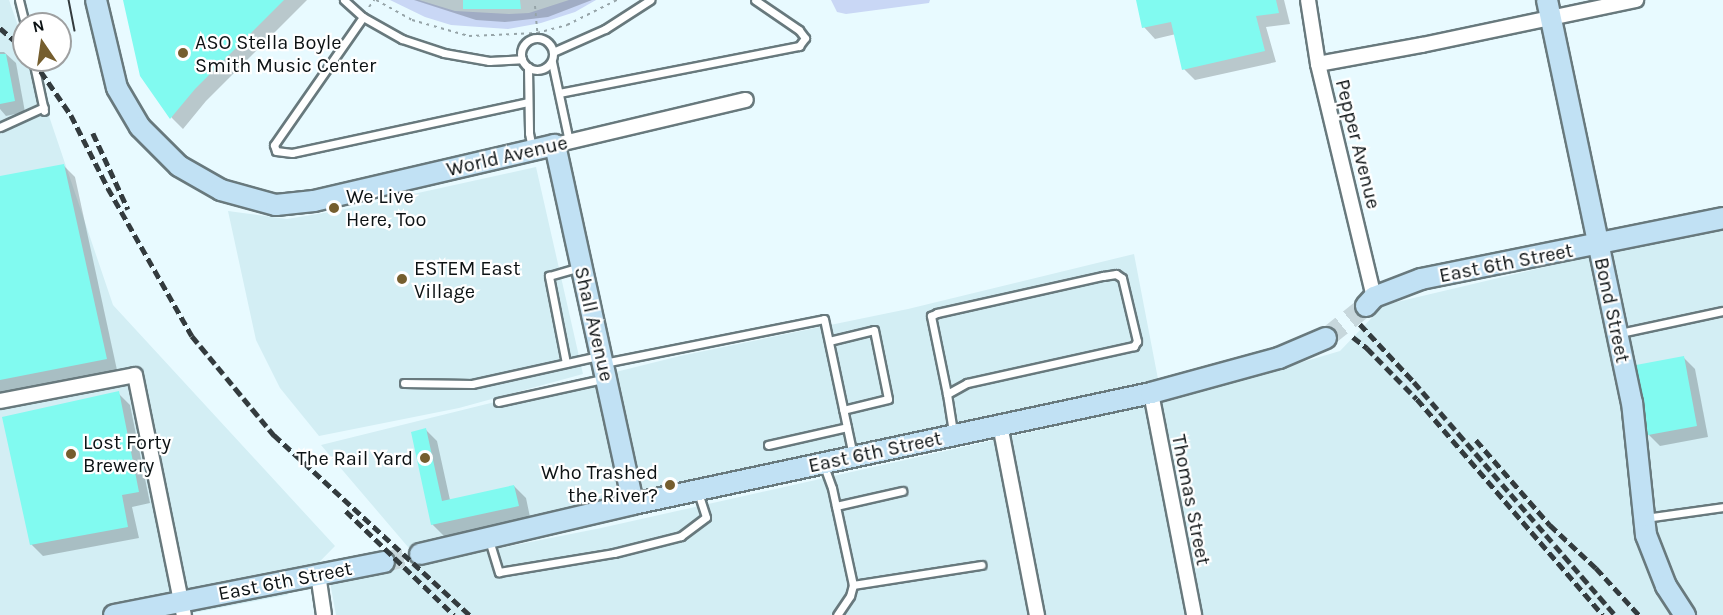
<!DOCTYPE html>
<style>
body{margin:0}
#map{position:relative;width:1723px;height:615px;overflow:hidden;background:#e8faff;font-family:Karla,sans-serif}
div>[style]{position:absolute}
.built>*{inset:0;background:#d3eef4}
.water>*{inset:0;background:#c9d7f5}
.shadow>*{inset:0;background:#0003}
.building>*{inset:0;background:#81faf0}
.secondary-tunnel>*{height:20px;margin-top:-10px;transform-origin:0;background:repeating-linear-gradient(90deg,#c7d7dc 0 20px,transparent 0 30px)}
.path>*{height:2px;margin-top:-1px;transform-origin:0;background:repeating-linear-gradient(90deg,#96a4a8 0 3px,transparent 0 7.5px)}
.roads{filter:drop-shadow(2px 0 #68797d) drop-shadow(-2px 0 #68797d) drop-shadow(0 2px #68797d) drop-shadow(0 -2px #68797d)}
.lane>*{height:7px;margin:-3.5px;padding:0 3.5px;transform-origin:3.5px;border-radius:3.5px;background:#fff}
.lane>.ring{margin:-3.5px;padding:0;box-sizing:content-box;background:none;border:7px solid #fff;border-radius:50%}
.street>*{height:14px;margin:-7px;padding:0 7px;transform-origin:7px;border-radius:7px;background:#fff}
.secondary>*{height:20px;margin:-10px;padding:0 10px;transform-origin:10px;border-radius:10px;background:#c1e1f4}
.tram>*{height:1.5px;margin:-0.75px;padding:0 0.75px;transform-origin:0.75px;border-radius:0.75px;background:#333b3e}
.rail>*{height:4.5px;margin-top:-2.25px;transform-origin:0;background:repeating-linear-gradient(90deg,#333b3e 0 9px,transparent 0 13.5px)}
.dots>*{width:16px;height:16px;translate:-50% -50%;box-sizing:border-box;border:3px solid #fff;border-radius:50%}
span{translate:-50% -50%;white-space:nowrap;text-align:center;line-height:1.15;-webkit-text-stroke:4.5px #fff;paint-order:stroke}
.poi-label{font-size:20px;color:#0c1214}
.left{translate:0 -50%;text-align:left}
.right{translate:-100% -50%;text-align:right}
.street-label{font-size:20px;color:#0c1214}
.north{position:absolute;left:12px;top:12px;width:60px;height:60px;box-sizing:border-box;background:#fff;border:2px solid #9ea0a1;border-radius:50%;rotate:347deg;font-size:16px;font-weight:700;line-height:24px;text-align:center;color:#0c1214}
.north::after{content:'';display:block;margin:auto;width:21px;height:27px;background:#755e2e;clip-path:polygon(50% 0,100% 100%,50% 72%,0 100%)}
</style>
<div id="map">
<div class="built">
<div style="clip-path:polygon(0 0,9px 0,24px 43px,24px 60px,30px 60px,113px 305px,335px 546px,287px 595px,182px 615px,0 615px)"></div>
<div style="clip-path:polygon(536px 167px,583px 374px,459px 408px,319px 436px,280px 388px,256px 340px,228px 211px,287px 219px,336px 211px)"></div>
<div style="clip-path:polygon(1723px 225px,1723px 615px,336px 615px,330px 582px,601px 528px,1173px 400px,1340px 351px,1384px 305px)"></div>
<div style="clip-path:polygon(1134px 254px,1158px 379px,408px 547px,321px 445px,680px 356px,908px 309px)"></div>
</div>
<div class="water">
<div style="clip-path:polygon(390px 0,419px 0,455px 11px,509px 14px,529px 13px,569px 0,596px 0,575px 12px,541px 23px,508px 29px,451px 25px,425px 17px)"></div>
<div style="clip-path:polygon(831px 0,930px 0,929px 3px,846px 14px,837px 12px)"></div>
</div>
<div class="shadow">
<div style="clip-path:polygon(124px 0,307px 0,206px 101px,183px 129px,172px 118px,142px 75px)"></div>
<div style="clip-path:polygon(414px 0,592px 0,548px 17px,505px 22px,476px 20px)"></div>
<div style="clip-path:polygon(1138px 0,1284px 0,1290px 24px,1266px 27px,1276px 62px,1195px 80px,1184px 69px,1176px 34px,1155px 39px,1144px 27px)"></div>
<div style="clip-path:polygon(0 52px,4px 52px,16px 63px,25px 112px,6px 116px,0 109px)"></div>
<div style="clip-path:polygon(64px 166px,75px 177px,117px 370px,0 393px,0 178px)"></div>
<div style="clip-path:polygon(1683px 357px,1695px 369px,1708px 437px,1660px 446px,1649px 435px)"></div>
<div style="clip-path:polygon(118px 393px,130px 405px,150px 503px,132px 507px,139px 538px,43px 556px,31px 544px)"></div>
<div style="clip-path:polygon(426px 430px,437px 441px,450px 500px,514px 486px,526px 498px,530px 517px,444px 536px,432px 524px)"></div>
</div>
<div class="building">
<div style="clip-path:polygon(123px 0,284px 0,195px 89px,170px 119px,140px 76px)"></div>
<div style="clip-path:polygon(463px 0,520px 0,521px 9px,463px 9px)"></div>
<div style="clip-path:polygon(1136px 0,1276px 0,1279px 13px,1256px 16px,1265px 51px,1182px 70px,1171px 22px,1142px 28px)"></div>
<div style="clip-path:polygon(0 54px,6px 54px,15px 101px,0 104px)"></div>
<div style="clip-path:polygon(64px 164px,107px 359px,0 380px,0 176px)"></div>
<div style="clip-path:polygon(1684px 356px,1697px 426px,1648px 435px,1636px 365px)"></div>
<div style="clip-path:polygon(119px 391px,139px 492px,122px 495px,128px 527px,30px 545px,2px 417px)"></div>
<div style="clip-path:polygon(426px 428px,442px 501px,514px 485px,519px 506px,431px 525px,411px 432px)"></div>
</div>
<div class="secondary-tunnel">
<div style="left:1326px;top:338px;width:51px;rotate:-38.7deg"></div>
<div style="left:384px;top:562px;width:37px;rotate:-13deg"></div>
</div>
<div class="path">
<div style="left:376px;top:0;width:41px;rotate:29.1deg"></div>
<div style="left:412px;top:20px;width:59px;rotate:15.7deg"></div>
<div style="left:469px;top:36px;width:68px;rotate:-2.5deg"></div>
<div style="left:537px;top:33px;width:31px;rotate:-15deg"></div>
<div style="left:567px;top:25px;width:56px;rotate:-26.6deg"></div>
<div style="left:535px;top:6px;width:32px;rotate:85deg"></div>
<div style="left:369px;top:7px;width:9px;rotate:-54deg"></div>
</div>
<div class="roads">
<div class="lane">
<div style="left:19px;top:0;width:25px;rotate:76deg"></div>
<div style="left:344px;top:0;width:25px;rotate:42deg"></div>
<div style="left:363px;top:17px;width:45px;rotate:29.4deg"></div>
<div style="left:402px;top:39px;width:44px;rotate:18.4deg"></div>
<div style="left:444px;top:53px;width:46px;rotate:10.1deg"></div>
<div style="left:489px;top:61px;width:33px;rotate:-3deg"></div>
<div style="left:363px;top:17px;width:156px;rotate:124.8deg"></div>
<div style="left:274px;top:145px;width:6px;rotate:72deg"></div>
<div style="left:276px;top:151px;width:16px;rotate:7deg"></div>
<div style="left:292px;top:153px;width:241px;rotate:-12.2deg"></div>
<div class="ring" style="left:521px;top:38px;width:25px;height:25px"></div>
<div style="left:553px;top:52px;width:57px;rotate:-23.9deg"></div>
<div style="left:605px;top:29px;width:54px;rotate:-32.8deg"></div>
<div style="left:33px;top:60px;width:52px;rotate:77.8deg"></div>
<div style="left:552px;top:62px;width:81px;rotate:77.9deg"></div>
<div style="left:528px;top:67px;width:66px;rotate:89.1deg"></div>
<div style="left:529px;top:133px;width:16px;rotate:79deg"></div>
<div style="left:559px;top:93px;width:245px;rotate:-11.1deg"></div>
<div style="left:799px;top:46px;width:10px;rotate:-53deg"></div>
<div style="left:805px;top:38px;width:10px;rotate:-127deg"></div>
<div style="left:799px;top:30px;width:53px;rotate:-145.7deg"></div>
<div style="left:0;top:127px;width:48px;rotate:-24.4deg"></div>
<div style="left:1620px;top:333px;width:105px;rotate:-12.1deg"></div>
<div style="left:829px;top:341px;width:46px;rotate:-13.7deg"></div>
<div style="left:874px;top:330px;width:70px;rotate:78.5deg"></div>
<div style="left:888px;top:399px;width:46px;rotate:166.3deg"></div>
<div style="left:566px;top:363px;width:89px;rotate:-101.1deg"></div>
<div style="left:549px;top:276px;width:33px;rotate:-16deg"></div>
<div style="left:604px;top:363px;width:224px;rotate:-11.3deg"></div>
<div style="left:824px;top:319px;width:140px;rotate:78deg"></div>
<div style="left:404px;top:383px;width:68px;rotate:0.8deg"></div>
<div style="left:472px;top:384px;width:129px;rotate:-12.5deg"></div>
<div style="left:947px;top:394px;width:80px;rotate:-101.6deg"></div>
<div style="left:931px;top:316px;width:7px;rotate:-27deg"></div>
<div style="left:937px;top:313px;width:170px;rotate:-12.6deg"></div>
<div style="left:1103px;top:276px;width:13px;rotate:-9deg"></div>
<div style="left:1116px;top:274px;width:7px;rotate:34deg"></div>
<div style="left:1122px;top:278px;width:65px;rotate:76.6deg"></div>
<div style="left:1137px;top:341px;width:6px;rotate:121deg"></div>
<div style="left:1134px;top:346px;width:171px;rotate:167.5deg"></div>
<div style="left:967px;top:383px;width:23px;rotate:151deg"></div>
<div style="left:947px;top:394px;width:39px;rotate:81deg"></div>
<div style="left:498px;top:402px;width:107px;rotate:-12.4deg"></div>
<div style="left:768px;top:445px;width:81px;rotate:-12.8deg"></div>
<div style="left:824px;top:466px;width:23px;rotate:70deg"></div>
<div style="left:832px;top:488px;width:99px;rotate:77.8deg"></div>
<div style="left:853px;top:585px;width:11px;rotate:105deg"></div>
<div style="left:850px;top:596px;width:23px;rotate:124deg"></div>
<div style="left:836px;top:506px;width:68px;rotate:-12.8deg"></div>
<div style="left:1645px;top:518px;width:79px;rotate:-8deg"></div>
<div style="left:489px;top:540px;width:34px;rotate:73deg"></div>
<div style="left:499px;top:572px;width:117px;rotate:-9.4deg"></div>
<div style="left:614px;top:553px;width:69px;rotate:-14.2deg"></div>
<div style="left:681px;top:536px;width:31px;rotate:-37deg"></div>
<div style="left:706px;top:517px;width:25px;rotate:-108deg"></div>
<div style="left:853px;top:585px;width:130px;rotate:-8.9deg"></div>
</div>
<div class="street">
<div style="left:1308px;top:0;width:65px;rotate:81.1deg"></div>
<div style="left:1318px;top:64px;width:240px;rotate:76.5deg"></div>
<div style="left:1318px;top:64px;width:106px;rotate:-10.4deg"></div>
<div style="left:1422px;top:45px;width:219px;rotate:-11.9deg"></div>
<div style="left:555px;top:145px;width:196px;rotate:-13.3deg"></div>
<div style="left:1151px;top:393px;width:226px;rotate:79deg"></div>
<div style="left:0;top:401px;width:137px;rotate:-10.9deg"></div>
<div style="left:135px;top:375px;width:245px;rotate:78.5deg"></div>
<div style="left:1000px;top:425px;width:194px;rotate:79deg"></div>
<div style="left:318px;top:574px;width:41px;rotate:81.7deg"></div>
</div>
<div class="secondary">
<div style="left:96px;top:0;width:90px;rotate:76.6deg"></div>
<div style="left:117px;top:88px;width:45px;rotate:59.5deg"></div>
<div style="left:140px;top:127px;width:55px;rotate:45deg"></div>
<div style="left:179px;top:166px;width:48px;rotate:29.7deg"></div>
<div style="left:221px;top:190px;width:57px;rotate:15.3deg"></div>
<div style="left:276px;top:205px;width:38px;rotate:-6deg"></div>
<div style="left:314px;top:201px;width:247px;rotate:-13.1deg"></div>
<div style="left:555px;top:145px;width:367px;rotate:77.7deg"></div>
<div style="left:1547px;top:0;width:411px;rotate:78.1deg"></div>
<div style="left:1632px;top:402px;width:134px;rotate:84deg"></div>
<div style="left:1646px;top:535px;width:55px;rotate:68.6deg"></div>
<div style="left:1666px;top:586px;width:35px;rotate:57deg"></div>
<div style="left:1366px;top:306px;width:12px;rotate:-48deg"></div>
<div style="left:1374px;top:297px;width:50px;rotate:-21deg"></div>
<div style="left:1421px;top:279px;width:308px;rotate:-11.4deg"></div>
<div style="left:420px;top:554px;width:219px;rotate:-13.2deg"></div>
<div style="left:633px;top:504px;width:530px;rotate:-12.09deg"></div>
<div style="left:1151px;top:393px;width:133px;rotate:-15.3deg"></div>
<div style="left:1279px;top:358px;width:51px;rotate:-23.1deg"></div>
<div style="left:114px;top:615px;width:275px;rotate:-11.1deg"></div>
</div>
</div>
<div class="tram">
<div style="left:69px;top:0;width:31px;rotate:79deg"></div>
</div>
<div class="rail">
<div style="left:0;top:28px;width:32px;rotate:41deg"></div>
<div style="left:33px;top:60px;width:67px;rotate:55.4deg"></div>
<div style="left:71px;top:115px;width:82px;rotate:63.1deg"></div>
<div style="left:108px;top:188px;width:170px;rotate:60.4deg"></div>
<div style="left:192px;top:336px;width:129px;rotate:50.4deg"></div>
<div style="left:274px;top:435px;width:266px;rotate:42.6deg"></div>
<div style="left:93px;top:133px;width:84px;rotate:65.3deg"></div>
<div style="left:1360px;top:324px;width:79px;rotate:47deg"></div>
<div style="left:1414px;top:382px;width:308px;rotate:49.2deg"></div>
<div style="left:1353px;top:337px;width:18px;rotate:38deg"></div>
<div style="left:1367px;top:348px;width:71px;rotate:45.6deg"></div>
<div style="left:1417px;top:399px;width:285px;rotate:49.3deg"></div>
<div style="left:1476px;top:440px;width:113px;rotate:49deg"></div>
<div style="left:1550px;top:525px;width:63px;rotate:43.1deg"></div>
<div style="left:1596px;top:568px;width:64px;rotate:47.5deg"></div>
<div style="left:346px;top:511px;width:150px;rotate:43.9deg"></div>
</div>
<div class="dots">
<div style="left:183px;top:53px;background:#755e2e"></div>
<div style="left:334px;top:208px;background:#755e2e"></div>
<div style="left:402px;top:279px;background:#755e2e"></div>
<div style="left:71px;top:454px;background:#755e2e"></div>
<div style="left:425px;top:458px;background:#755e2e"></div>
<div style="left:670px;top:485px;background:#755e2e"></div>
</div>
<div class="poi-label">
<span class="left" style="left:195px;top:54px">ASO Stella Boyle<br>Smith Music Center</span>
<span class="left" style="left:346px;top:208px">We Live<br>Here, Too</span>
<span class="left" style="left:414px;top:280px">ESTEM East<br>Village</span>
<span class="left" style="left:83px;top:454px">Lost Forty<br>Brewery</span>
<span class="right" style="left:413px;top:458px">The Rail Yard</span>
<span class="right" style="left:658px;top:484px">Who Trashed<br>the River?</span>
</div>
<div class="street-label">
<span style="left:1358px;top:144px;rotate:76deg">Pepper Avenue</span>
<span style="left:507px;top:156px;rotate:-13deg">World Avenue</span>
<span style="left:1506px;top:263px;rotate:-11deg">East 6th Street</span>
<span style="left:1612px;top:310px;rotate:78deg">Bond Street</span>
<span style="left:594px;top:324px;rotate:77deg">Shall Avenue</span>
<span style="left:875px;top:452px;rotate:-12deg">East 6th Street</span>
<span style="left:1191px;top:500px;rotate:79deg">Thomas Street</span>
<span style="left:285px;top:581px;rotate:-11deg">East 6th Street</span>
</div>
<div class="north">N</div>
</div>
